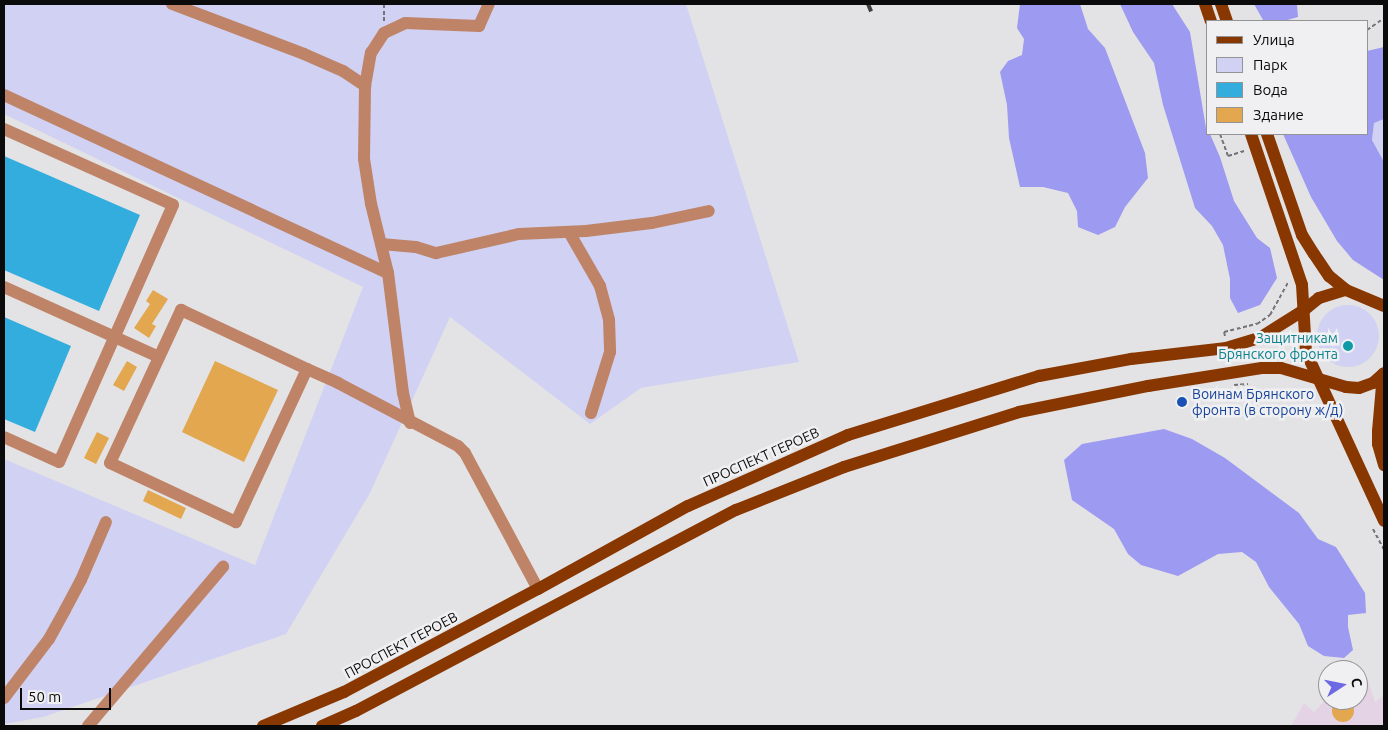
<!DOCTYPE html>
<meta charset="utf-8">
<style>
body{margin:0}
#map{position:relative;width:1388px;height:730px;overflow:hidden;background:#e3e3e5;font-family:Ubuntu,sans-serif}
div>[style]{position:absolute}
.industrial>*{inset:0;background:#e4d3e5}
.green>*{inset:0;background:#d1d2f3}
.round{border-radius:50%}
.forest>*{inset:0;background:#9d9af1}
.water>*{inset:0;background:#32addd}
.building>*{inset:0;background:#e2a74f}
.path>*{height:2px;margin-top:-1px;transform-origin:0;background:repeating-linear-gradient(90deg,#737375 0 4px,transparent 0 6.5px)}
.minor>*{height:12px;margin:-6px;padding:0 6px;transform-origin:6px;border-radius:6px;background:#bf8468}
.major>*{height:12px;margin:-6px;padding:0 6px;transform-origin:6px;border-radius:6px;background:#893700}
.rail>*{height:4px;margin-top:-2px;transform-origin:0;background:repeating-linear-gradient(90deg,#3e3e3f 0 10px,transparent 0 15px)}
.dots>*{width:14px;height:14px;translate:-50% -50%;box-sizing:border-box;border:2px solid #f0f0f2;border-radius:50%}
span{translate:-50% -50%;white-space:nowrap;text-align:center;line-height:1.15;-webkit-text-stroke:5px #f0f0f2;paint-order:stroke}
.culture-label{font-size:14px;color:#0d838f}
.right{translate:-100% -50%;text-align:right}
.transit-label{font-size:14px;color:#164399}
.left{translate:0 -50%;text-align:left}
.street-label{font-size:14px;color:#0b0b0c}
.frame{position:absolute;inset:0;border:5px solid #0b0b0c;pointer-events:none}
.legend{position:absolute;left:1206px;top:20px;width:162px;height:115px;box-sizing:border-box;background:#f0f0f2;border:1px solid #949496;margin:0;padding:6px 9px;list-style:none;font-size:15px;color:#0b0b0c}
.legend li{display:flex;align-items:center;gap:10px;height:25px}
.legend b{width:25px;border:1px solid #949496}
.north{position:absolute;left:1318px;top:660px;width:50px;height:50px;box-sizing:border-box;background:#f0f0f2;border:1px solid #949496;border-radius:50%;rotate:79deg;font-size:14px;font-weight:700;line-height:20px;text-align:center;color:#0b0b0c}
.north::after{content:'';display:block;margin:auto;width:18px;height:22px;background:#6c69e3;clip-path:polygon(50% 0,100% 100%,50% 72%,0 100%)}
.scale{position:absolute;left:20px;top:688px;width:91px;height:22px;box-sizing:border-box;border:2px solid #0b0b0c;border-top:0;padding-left:6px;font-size:15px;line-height:18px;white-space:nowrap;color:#0b0b0c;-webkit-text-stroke:4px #f0f0f2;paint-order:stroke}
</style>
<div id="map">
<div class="industrial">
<div style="clip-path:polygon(1358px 671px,1367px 678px,1375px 702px,1384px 695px,1384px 726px,1291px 726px,1304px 703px,1314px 712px,1328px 697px,1328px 700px,1358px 700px)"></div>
</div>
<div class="green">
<div style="clip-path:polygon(4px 4px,686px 4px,799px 362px,641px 388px,590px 424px,450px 317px,370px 493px,286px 634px,43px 717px,4px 724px,4px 459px,255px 565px,363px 287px,4px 114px)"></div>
<div style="clip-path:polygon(1384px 119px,1384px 162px,1372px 140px,1374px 123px)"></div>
<div class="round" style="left:1317px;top:305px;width:62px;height:62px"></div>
</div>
<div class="forest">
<div style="clip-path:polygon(1020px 4px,1080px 4px,1088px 29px,1105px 48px,1145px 153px,1148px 178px,1125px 207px,1115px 227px,1098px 235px,1078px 227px,1077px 211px,1068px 193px,1043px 187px,1020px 187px,1009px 138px,1007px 105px,1000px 72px,1008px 61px,1022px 55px,1024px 39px,1017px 28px)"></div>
<div style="clip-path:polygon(1120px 4px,1172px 4px,1190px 32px,1207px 134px,1210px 134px,1220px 157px,1234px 201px,1257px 238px,1270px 248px,1277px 278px,1260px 305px,1238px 313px,1230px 298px,1230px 279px,1223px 245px,1212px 226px,1195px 208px,1163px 105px,1154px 63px,1133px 32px)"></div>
<div style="clip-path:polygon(1254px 4px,1297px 4px,1298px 17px,1284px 21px,1263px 20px)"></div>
<div style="clip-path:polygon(1384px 47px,1384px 119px,1374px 123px,1372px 140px,1384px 162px,1384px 280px,1353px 260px,1337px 241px,1311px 197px,1283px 134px,1367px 134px,1367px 51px)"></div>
<div style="clip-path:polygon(1164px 429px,1192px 439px,1225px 458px,1299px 513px,1318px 539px,1336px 547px,1365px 593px,1366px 613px,1348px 615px,1348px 627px,1353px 650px,1344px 658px,1324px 656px,1308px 646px,1299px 624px,1269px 587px,1256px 562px,1242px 552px,1218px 554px,1178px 576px,1141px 565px,1128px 554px,1114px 529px,1072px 500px,1064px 460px,1082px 444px)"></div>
</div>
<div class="water">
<div style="clip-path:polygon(4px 156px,140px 215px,99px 311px,4px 270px)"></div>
<div style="clip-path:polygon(4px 317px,71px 346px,35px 432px,4px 419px)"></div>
</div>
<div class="building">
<div style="clip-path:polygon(153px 290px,168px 299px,152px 324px,156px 326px,149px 338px,134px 328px,150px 304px,146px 301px)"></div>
<div style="clip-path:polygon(127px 361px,137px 367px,124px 391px,113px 385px)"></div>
<div style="clip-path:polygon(215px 361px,278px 390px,244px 462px,182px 432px)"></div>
<div style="clip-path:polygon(97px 432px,109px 438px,96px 464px,84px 458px)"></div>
<div style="clip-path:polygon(148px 490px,186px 508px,181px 519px,143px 501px)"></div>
<div class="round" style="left:1332px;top:700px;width:22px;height:22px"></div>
</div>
<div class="path">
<div style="left:384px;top:21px;width:17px;rotate:-90deg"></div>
<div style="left:1367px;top:30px;width:21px;rotate:-35deg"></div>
<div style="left:1220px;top:134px;width:23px;rotate:70deg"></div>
<div style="left:1228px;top:156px;width:17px;rotate:-17deg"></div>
<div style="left:1225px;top:336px;width:4px;rotate:-104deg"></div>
<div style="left:1224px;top:332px;width:34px;rotate:-14deg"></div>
<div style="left:1257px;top:324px;width:16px;rotate:-35deg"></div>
<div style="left:1270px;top:315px;width:37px;rotate:-61deg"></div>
<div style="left:1234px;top:385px;width:14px;rotate:-4deg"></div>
<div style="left:1373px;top:529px;width:24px;rotate:62deg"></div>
</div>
<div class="minor">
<div style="left:172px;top:4px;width:141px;rotate:20.7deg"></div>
<div style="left:304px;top:54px;width:43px;rotate:23.6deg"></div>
<div style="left:343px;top:71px;width:27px;rotate:34deg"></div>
<div style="left:4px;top:95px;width:423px;rotate:24.9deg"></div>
<div style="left:4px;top:129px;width:185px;rotate:24.2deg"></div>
<div style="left:173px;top:205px;width:281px;rotate:113.9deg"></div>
<div style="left:59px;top:462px;width:60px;rotate:-155.6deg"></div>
<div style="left:569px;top:232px;width:62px;rotate:60.1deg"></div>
<div style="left:600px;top:286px;width:35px;rotate:75deg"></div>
<div style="left:609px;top:320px;width:32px;rotate:88deg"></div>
<div style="left:610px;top:352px;width:64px;rotate:107.3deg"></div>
<div style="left:381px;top:244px;width:35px;rotate:5deg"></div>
<div style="left:416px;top:247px;width:21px;rotate:17deg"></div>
<div style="left:436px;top:253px;width:85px;rotate:-12.9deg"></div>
<div style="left:519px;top:234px;width:67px;rotate:-2.6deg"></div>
<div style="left:586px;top:231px;width:66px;rotate:-6.9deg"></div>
<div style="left:652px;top:223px;width:58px;rotate:-11.9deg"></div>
<div style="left:4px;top:287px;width:170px;rotate:24.3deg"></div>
<div style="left:307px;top:369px;width:169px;rotate:114.9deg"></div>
<div style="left:236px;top:522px;width:139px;rotate:-154.9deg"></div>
<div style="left:110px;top:463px;width:169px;rotate:-65.1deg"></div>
<div style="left:181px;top:310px;width:139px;rotate:25.1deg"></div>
<div style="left:307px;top:369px;width:34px;rotate:24deg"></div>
<div style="left:338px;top:383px;width:136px;rotate:27.7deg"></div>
<div style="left:458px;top:446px;width:10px;rotate:45deg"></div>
<div style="left:465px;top:453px;width:154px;rotate:61.8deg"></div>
<div style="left:410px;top:423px;width:31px;rotate:-103deg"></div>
<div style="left:403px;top:393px;width:121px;rotate:-97.1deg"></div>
<div style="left:388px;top:273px;width:71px;rotate:-103.8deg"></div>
<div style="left:371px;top:204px;width:46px;rotate:-98.8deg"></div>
<div style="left:364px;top:159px;width:73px;rotate:-89.2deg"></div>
<div style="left:365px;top:86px;width:34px;rotate:-80deg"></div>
<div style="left:371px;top:53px;width:24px;rotate:-57deg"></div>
<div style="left:384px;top:33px;width:23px;rotate:-25deg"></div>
<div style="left:405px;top:23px;width:74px;rotate:2.3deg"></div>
<div style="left:479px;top:26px;width:24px;rotate:-66deg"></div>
<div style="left:4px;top:698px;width:74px;rotate:-52.7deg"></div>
<div style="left:49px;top:639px;width:33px;rotate:-61deg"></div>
<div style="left:65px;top:610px;width:34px;rotate:-62deg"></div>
<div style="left:81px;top:580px;width:63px;rotate:-66.7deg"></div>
<div style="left:88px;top:726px;width:209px;rotate:-49.7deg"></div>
</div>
<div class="major">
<div style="left:1205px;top:4px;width:18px;rotate:71deg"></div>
<div style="left:1221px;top:4px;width:18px;rotate:71deg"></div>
<div style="left:1251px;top:134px;width:159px;rotate:71.3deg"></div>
<div style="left:1302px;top:285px;width:67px;rotate:86.6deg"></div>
<div style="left:1306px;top:352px;width:186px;rotate:65.2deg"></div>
<div style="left:1267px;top:134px;width:107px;rotate:70.9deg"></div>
<div style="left:1302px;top:235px;width:22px;rotate:58deg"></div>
<div style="left:1314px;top:254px;width:27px;rotate:56deg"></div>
<div style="left:1329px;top:276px;width:22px;rotate:39deg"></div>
<div style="left:1346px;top:290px;width:41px;rotate:22.8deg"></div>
<div style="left:1383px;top:374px;width:57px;rotate:95deg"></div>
<div style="left:1378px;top:431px;width:13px;rotate:90deg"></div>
<div style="left:1378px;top:444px;width:22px;rotate:74deg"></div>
<div style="left:263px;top:726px;width:88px;rotate:-22.8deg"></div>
<div style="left:344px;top:692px;width:220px;rotate:-28deg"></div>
<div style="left:538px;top:589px;width:171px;rotate:-29deg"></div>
<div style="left:688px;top:506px;width:175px;rotate:-23.9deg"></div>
<div style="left:848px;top:435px;width:200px;rotate:-17.2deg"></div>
<div style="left:1039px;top:376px;width:94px;rotate:-10.5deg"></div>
<div style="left:1131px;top:359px;width:96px;rotate:-6.6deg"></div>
<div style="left:1226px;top:348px;width:37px;rotate:-17deg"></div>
<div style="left:1261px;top:337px;width:51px;rotate:-32.1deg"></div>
<div style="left:1304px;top:310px;width:19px;rotate:-39deg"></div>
<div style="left:1319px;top:298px;width:28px;rotate:-17deg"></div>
<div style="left:322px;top:726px;width:37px;rotate:-24deg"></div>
<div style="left:356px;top:711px;width:430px;rotate:-27.9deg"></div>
<div style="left:736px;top:510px;width:116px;rotate:-21.7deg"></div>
<div style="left:844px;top:467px;width:183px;rotate:-17.4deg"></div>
<div style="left:1019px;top:412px;width:132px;rotate:-11.4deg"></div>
<div style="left:1148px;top:386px;width:115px;rotate:-9deg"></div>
<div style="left:1262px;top:368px;width:19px"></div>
<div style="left:1281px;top:368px;width:68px;rotate:16.3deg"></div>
<div style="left:1346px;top:387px;width:13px;rotate:4deg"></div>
<div style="left:1359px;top:388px;width:15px;rotate:-20deg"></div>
<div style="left:1373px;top:383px;width:15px;rotate:-42deg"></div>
</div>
<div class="rail">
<div style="left:868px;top:4px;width:8px;rotate:67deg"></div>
</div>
<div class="dots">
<div style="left:1348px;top:346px;background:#0f9aa8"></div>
<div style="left:1182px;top:402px;background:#1a4fb4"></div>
</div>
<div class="culture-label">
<span class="right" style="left:1338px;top:346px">Защитникам<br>Брянского фронта</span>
</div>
<div class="transit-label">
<span class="left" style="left:1192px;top:402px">Воинам Брянского<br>фронта (в сторону ж/д)</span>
</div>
<div class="street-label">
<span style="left:761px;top:457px;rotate:-24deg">ПРОСПЕКТ ГЕРОЕВ</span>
<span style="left:401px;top:645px;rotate:-28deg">ПРОСПЕКТ ГЕРОЕВ</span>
</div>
<div class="frame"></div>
<ul class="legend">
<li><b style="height:6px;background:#893700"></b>Улица</li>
<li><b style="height:14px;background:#d1d2f3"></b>Парк</li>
<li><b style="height:14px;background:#32addd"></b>Вода</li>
<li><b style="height:14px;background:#e2a74f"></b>Здание</li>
</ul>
<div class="north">С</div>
<div class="scale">50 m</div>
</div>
